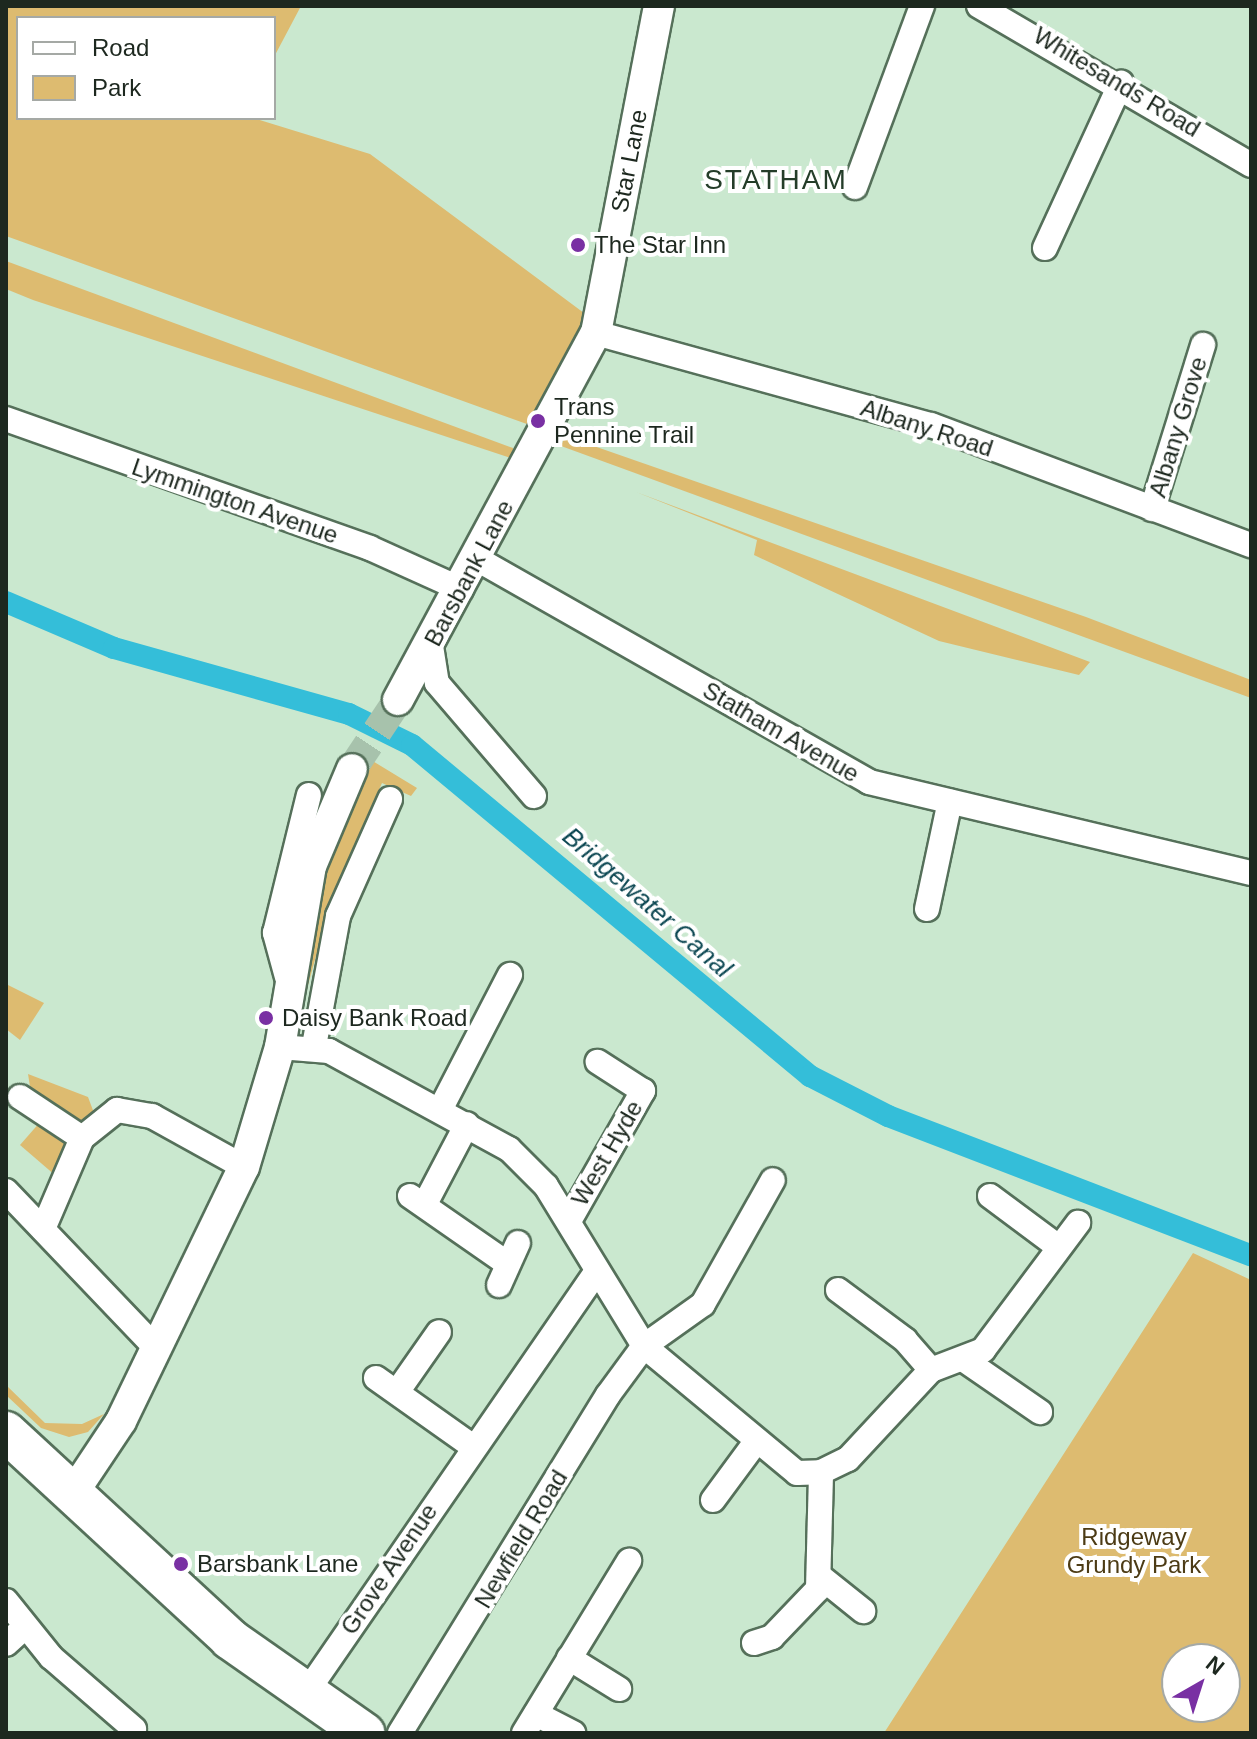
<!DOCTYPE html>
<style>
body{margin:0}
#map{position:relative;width:1257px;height:1739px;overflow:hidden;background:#cae8cf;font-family:Helvetica,sans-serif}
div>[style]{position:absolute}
.green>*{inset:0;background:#ddbb70}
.canal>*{height:22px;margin:-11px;padding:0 11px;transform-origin:11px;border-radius:11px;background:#34bed9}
.tertiary-tunnel>*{height:30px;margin-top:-15px;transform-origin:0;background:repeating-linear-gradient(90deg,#a7c2ac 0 30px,transparent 0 45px)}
.roads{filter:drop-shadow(2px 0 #55705a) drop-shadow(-2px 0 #55705a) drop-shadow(0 2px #55705a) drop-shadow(0 -2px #55705a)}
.minor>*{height:24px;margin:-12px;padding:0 12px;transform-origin:12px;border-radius:12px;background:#fff}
.tertiary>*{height:30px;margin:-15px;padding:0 15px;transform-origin:15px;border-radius:15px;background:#fff}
.primary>*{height:40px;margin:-20px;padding:0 20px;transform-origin:20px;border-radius:20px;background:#fff}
.dots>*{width:22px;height:22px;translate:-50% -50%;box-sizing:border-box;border:4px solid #fff;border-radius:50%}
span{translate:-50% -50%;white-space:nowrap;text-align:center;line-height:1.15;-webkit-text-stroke:8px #fff;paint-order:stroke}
.street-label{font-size:24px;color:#1d281f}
.poi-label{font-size:24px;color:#1d281f}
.left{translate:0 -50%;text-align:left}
.park-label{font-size:24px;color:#4c3b15}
.water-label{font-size:26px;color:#0c4752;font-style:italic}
.quarter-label{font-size:28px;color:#243d29;letter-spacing:2px}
.frame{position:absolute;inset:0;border:8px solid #1d281f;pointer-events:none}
.legend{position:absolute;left:16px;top:16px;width:260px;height:104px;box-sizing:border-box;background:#fff;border:2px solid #a5a9a5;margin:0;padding:10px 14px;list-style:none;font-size:24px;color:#1d281f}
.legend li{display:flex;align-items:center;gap:16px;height:40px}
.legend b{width:40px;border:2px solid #a5a9a5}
.north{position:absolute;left:1161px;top:1643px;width:80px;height:80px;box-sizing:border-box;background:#fff;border:2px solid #a5a9a5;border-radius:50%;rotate:39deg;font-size:22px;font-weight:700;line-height:32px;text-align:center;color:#1d281f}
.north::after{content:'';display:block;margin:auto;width:28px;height:36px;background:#7930a3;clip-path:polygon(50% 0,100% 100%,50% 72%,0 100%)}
</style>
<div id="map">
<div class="green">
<div style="clip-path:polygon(6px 6px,301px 6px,274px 57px,274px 18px,18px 18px,18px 118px,253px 118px,370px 154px,588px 316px,538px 428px,6px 236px)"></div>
<div style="clip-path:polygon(6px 261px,513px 448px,514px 459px,33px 300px,6px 289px)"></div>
<div style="clip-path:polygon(565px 436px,1086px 617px,1251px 680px,1251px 698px,561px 446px)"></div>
<div style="clip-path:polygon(636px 492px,1090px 662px,1079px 675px,939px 641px,754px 555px,757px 540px)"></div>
<div style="clip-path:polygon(371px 760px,417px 788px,411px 796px,382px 783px,334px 891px,300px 1014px,309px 927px,335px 835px)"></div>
<div style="clip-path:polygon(6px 984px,44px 1003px,20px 1040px,6px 1029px)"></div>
<div style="clip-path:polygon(28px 1074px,88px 1097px,94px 1113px,82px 1126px,31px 1093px)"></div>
<div style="clip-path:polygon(41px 1121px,66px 1140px,56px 1176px,20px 1145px)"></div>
<div style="clip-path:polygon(evenodd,1193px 1253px,1251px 1280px,1251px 1733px,884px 1733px,1193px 1253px,1177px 1659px,1225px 1659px,1225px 1707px,1177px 1707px,1177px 1659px)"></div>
<div style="clip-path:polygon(6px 1385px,45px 1423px,82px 1424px,104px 1414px,88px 1432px,69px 1437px,41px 1428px,6px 1395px)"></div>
</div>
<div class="canal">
<div style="left:6px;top:602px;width:117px;rotate:23.1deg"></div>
<div style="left:114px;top:648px;width:244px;rotate:15.7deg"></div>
<div style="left:349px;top:714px;width:70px;rotate:26.2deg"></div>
<div style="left:412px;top:745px;width:518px;rotate:39.75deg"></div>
<div style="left:810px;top:1076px;width:88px;rotate:27.1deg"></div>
<div style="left:888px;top:1116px;width:389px;rotate:21deg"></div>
</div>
<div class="tertiary-tunnel">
<div style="left:352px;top:769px;width:83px;rotate:-56.3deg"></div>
</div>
<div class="roads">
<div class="minor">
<div style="left:979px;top:6px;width:315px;rotate:30.3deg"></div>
<div style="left:855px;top:187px;width:193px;rotate:-69.7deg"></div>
<div style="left:1045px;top:248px;width:182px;rotate:-65.3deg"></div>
<div style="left:596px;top:333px;width:347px;rotate:15.4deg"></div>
<div style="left:931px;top:425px;width:342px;rotate:20.6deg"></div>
<div style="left:6px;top:419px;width:386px;rotate:19.5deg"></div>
<div style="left:370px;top:548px;width:100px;rotate:24.3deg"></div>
<div style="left:1152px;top:509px;width:172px;rotate:-72.7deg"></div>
<div style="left:477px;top:559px;width:451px;rotate:29.6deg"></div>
<div style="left:869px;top:782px;width:393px;rotate:13.4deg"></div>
<div style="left:431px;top:646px;width:37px;rotate:81deg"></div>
<div style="left:437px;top:683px;width:149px;rotate:49.4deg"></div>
<div style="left:927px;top:909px;width:110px;rotate:-78deg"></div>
<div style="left:287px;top:977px;width:46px;rotate:-105.3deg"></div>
<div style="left:275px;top:933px;width:142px;rotate:-76.2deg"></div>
<div style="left:314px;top:1046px;width:132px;rotate:-79.5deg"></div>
<div style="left:338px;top:916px;width:128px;rotate:-66deg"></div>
<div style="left:280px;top:1047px;width:49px;rotate:4.7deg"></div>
<div style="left:329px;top:1051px;width:205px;rotate:28.6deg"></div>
<div style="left:509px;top:1149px;width:52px;rotate:45deg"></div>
<div style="left:546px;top:1186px;width:188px;rotate:58.5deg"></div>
<div style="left:644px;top:1346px;width:199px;rotate:39.7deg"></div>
<div style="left:797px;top:1473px;width:24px;rotate:-2deg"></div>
<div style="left:821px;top:1472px;width:30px;rotate:-26deg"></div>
<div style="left:848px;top:1459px;width:122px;rotate:-47deg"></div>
<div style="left:931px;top:1370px;width:56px;rotate:-21deg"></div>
<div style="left:983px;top:1350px;width:159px;rotate:-53.2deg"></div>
<div style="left:20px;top:1097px;width:74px;rotate:33.5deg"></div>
<div style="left:441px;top:1108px;width:150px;rotate:-62.6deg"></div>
<div style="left:6px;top:1191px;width:217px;rotate:46.3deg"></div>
<div style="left:410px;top:1196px;width:119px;rotate:34.8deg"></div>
<div style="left:990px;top:1196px;width:84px;rotate:36.7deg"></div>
<div style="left:425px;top:1204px;width:90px;rotate:-62.3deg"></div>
<div style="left:569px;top:1221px;width:150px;rotate:-60.4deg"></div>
<div style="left:643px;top:1091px;width:54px;rotate:-147.2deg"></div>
<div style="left:43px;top:1229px;width:99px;rotate:-66.8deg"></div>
<div style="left:82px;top:1138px;width:45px;rotate:-38.7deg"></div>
<div style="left:117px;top:1110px;width:36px;rotate:10deg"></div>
<div style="left:152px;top:1116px;width:105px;rotate:29deg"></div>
<div style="left:499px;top:1285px;width:46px;rotate:-65.7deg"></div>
<div style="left:838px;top:1290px;width:84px;rotate:36.7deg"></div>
<div style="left:905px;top:1340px;width:40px;rotate:49deg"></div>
<div style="left:966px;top:1361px;width:90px;rotate:34.6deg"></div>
<div style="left:376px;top:1378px;width:118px;rotate:35.3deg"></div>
<div style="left:397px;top:1392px;width:73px;rotate:-55deg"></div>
<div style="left:713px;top:1500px;width:71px;rotate:-53.6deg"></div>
<div style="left:822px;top:1578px;width:53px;rotate:38.8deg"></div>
<div style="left:6px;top:1601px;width:72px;rotate:51.2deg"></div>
<div style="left:51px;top:1657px;width:110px;rotate:40.9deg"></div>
<div style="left:754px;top:1643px;width:19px;rotate:-18deg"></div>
<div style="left:772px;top:1637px;width:66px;rotate:-46.2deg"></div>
<div style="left:818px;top:1589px;width:117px;rotate:-88.5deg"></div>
<div style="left:6px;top:1644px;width:24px;rotate:-42deg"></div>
<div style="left:569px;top:1658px;width:59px;rotate:31.8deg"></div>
<div style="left:306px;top:1693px;width:513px;rotate:-55.41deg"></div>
<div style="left:536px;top:1714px;width:42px;rotate:27.2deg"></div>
<div style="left:400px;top:1733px;width:397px;rotate:-58.4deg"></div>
<div style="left:608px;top:1395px;width:61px;rotate:-53.7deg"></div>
<div style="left:644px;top:1346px;width:72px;rotate:-35.4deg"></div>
<div style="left:703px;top:1304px;width:142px;rotate:-60.6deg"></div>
<div style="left:524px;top:1733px;width:202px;rotate:-58.6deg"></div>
</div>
<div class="tertiary">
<div style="left:398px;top:700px;width:417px;rotate:-61.7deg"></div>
<div style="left:596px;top:333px;width:333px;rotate:-79.1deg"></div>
<div style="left:75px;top:1490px;width:83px;rotate:-56.3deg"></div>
<div style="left:121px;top:1421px;width:282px;rotate:-64.2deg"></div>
<div style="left:244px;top:1167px;width:125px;rotate:-73.3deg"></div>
<div style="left:280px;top:1047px;width:184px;rotate:-80.3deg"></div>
<div style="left:311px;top:866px;width:105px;rotate:-67.1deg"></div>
</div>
<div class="primary">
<div style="left:6px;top:1432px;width:305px;rotate:42.7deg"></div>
<div style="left:230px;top:1639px;width:164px;rotate:35deg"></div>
</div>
</div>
<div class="dots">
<div style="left:578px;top:245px;background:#7930a3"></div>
<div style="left:538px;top:421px;background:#7930a3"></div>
<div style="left:266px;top:1018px;background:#7930a3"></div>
<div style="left:181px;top:1564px;background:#7930a3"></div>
</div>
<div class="street-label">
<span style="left:1117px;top:82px;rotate:31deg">Whitesands Road</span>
<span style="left:629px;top:161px;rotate:-79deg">Star Lane</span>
<span style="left:1178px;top:427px;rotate:-73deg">Albany Grove</span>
<span style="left:927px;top:428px;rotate:18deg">Albany Road</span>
<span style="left:235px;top:501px;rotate:19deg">Lymmington Avenue</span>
<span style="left:469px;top:573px;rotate:-62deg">Barsbank Lane</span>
<span style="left:781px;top:732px;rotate:30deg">Statham Avenue</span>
<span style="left:607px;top:1153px;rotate:-60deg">West Hyde</span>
<span style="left:521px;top:1539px;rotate:-59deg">Newfield Road</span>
<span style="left:389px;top:1569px;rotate:-56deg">Grove Avenue</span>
</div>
<div class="poi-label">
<span class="left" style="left:594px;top:245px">The Star Inn</span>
<span class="left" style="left:554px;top:421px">Trans<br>Pennine Trail</span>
<span class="left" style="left:282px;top:1018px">Daisy Bank Road</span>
<span class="left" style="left:197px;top:1564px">Barsbank Lane</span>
</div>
<div class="park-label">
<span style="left:1134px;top:1551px">Ridgeway<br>Grundy Park</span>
</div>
<div class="water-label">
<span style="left:647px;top:903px;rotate:41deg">Bridgewater Canal</span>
</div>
<div class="quarter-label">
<span style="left:776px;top:180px">STATHAM</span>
</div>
<div class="frame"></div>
<ul class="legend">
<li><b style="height:10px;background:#fff"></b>Road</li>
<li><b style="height:22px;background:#ddbb70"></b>Park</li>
</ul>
<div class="north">N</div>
</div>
